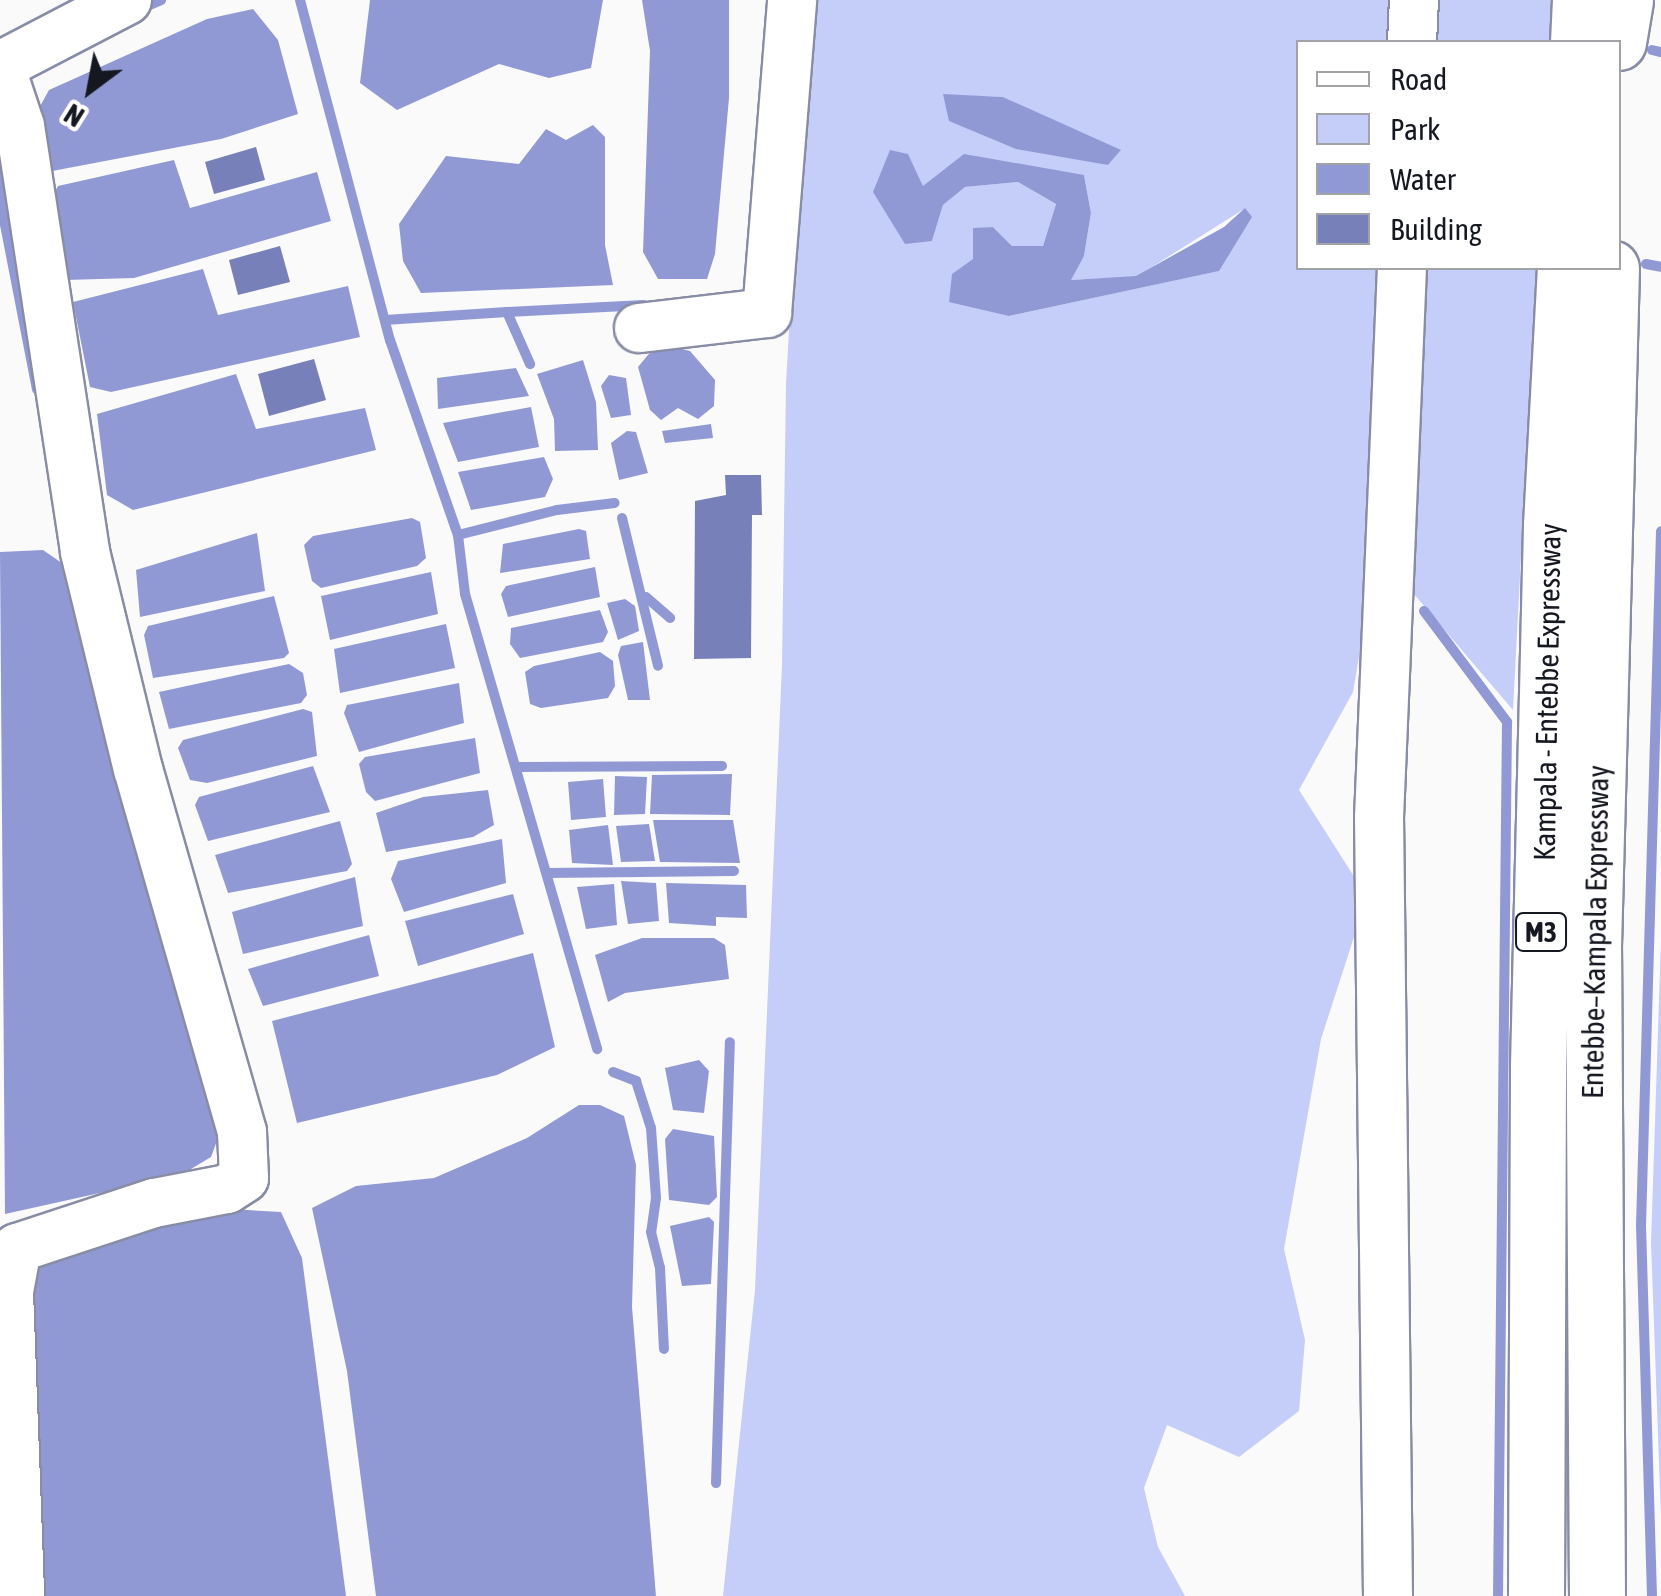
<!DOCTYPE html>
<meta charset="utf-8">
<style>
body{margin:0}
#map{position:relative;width:1661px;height:1596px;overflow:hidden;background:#fafafa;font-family:"Asap Condensed",sans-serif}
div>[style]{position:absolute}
.green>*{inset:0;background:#c5cdf9}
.water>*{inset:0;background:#9199d5}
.stream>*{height:10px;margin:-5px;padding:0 5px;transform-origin:5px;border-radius:5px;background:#9199d5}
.building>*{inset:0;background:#7880ba}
.roads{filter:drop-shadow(2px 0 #888da5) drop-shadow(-2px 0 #888da5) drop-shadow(0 2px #888da5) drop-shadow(0 -2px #888da5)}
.minor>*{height:48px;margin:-24px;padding:0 24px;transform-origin:24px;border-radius:24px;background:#fff}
.highway>*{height:55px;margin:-27.5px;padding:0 27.5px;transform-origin:27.5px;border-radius:27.5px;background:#fff}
span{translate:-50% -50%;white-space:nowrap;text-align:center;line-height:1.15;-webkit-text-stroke:10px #fff;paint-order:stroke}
.shield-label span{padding:2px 8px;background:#fff;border:2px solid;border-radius:8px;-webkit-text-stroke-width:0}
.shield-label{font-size:28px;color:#161821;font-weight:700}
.street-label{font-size:30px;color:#161821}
.legend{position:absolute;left:1296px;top:40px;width:325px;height:230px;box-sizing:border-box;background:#fff;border:2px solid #a2a3a6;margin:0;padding:12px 18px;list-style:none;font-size:30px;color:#161821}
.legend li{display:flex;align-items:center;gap:20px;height:50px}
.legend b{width:50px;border:2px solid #a2a3a6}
.north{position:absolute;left:40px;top:40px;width:100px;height:100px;-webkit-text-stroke:8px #fff;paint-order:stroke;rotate:212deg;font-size:28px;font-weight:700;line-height:40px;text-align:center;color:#161821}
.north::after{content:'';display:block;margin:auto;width:35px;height:45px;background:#161821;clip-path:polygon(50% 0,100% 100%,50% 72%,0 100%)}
</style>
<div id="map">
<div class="green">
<div style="clip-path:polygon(evenodd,808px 0,1392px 0,1392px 42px,1298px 42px,1298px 268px,1387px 268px,1375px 561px,1353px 692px,1299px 790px,1367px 897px,1321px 1039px,1284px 1249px,1305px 1340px,1299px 1411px,1239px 1457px,1167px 1425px,1144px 1488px,1158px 1547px,1185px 1596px,723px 1596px,755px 1290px,782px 665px,786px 383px,808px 0,943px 95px,1003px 97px,1120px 151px,1108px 165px,1094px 161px,943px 95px,808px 0,908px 155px,923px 186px,1084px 175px,1091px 213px,1084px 256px,1069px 280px,1136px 277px,1244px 209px,1218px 271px,1009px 316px,973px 260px,973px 229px,993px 227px,1012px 246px,1043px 246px,1056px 204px,1018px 182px,965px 187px,943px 205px,932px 241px,908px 155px)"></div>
<div style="clip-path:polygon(1434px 0,1554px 0,1549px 42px,1432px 42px)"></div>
<div style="clip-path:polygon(1422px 268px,1536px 268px,1513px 710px,1413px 593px)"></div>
<div style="clip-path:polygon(1661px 941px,1661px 1516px,1651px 1243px)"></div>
</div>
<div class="water">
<div style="clip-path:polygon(370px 0,603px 0,591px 68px,549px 78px,499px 64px,397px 110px,360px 83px)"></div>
<div style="clip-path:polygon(642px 0,729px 0,729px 98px,715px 254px,707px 279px,658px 279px,643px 252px,650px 51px)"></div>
<div style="clip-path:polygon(253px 9px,278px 40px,298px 114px,221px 139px,47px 172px,38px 110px,49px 90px,207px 19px)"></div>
<div style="clip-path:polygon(943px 94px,1003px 97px,1121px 150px,1108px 165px,1016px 149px,949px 121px)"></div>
<div style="clip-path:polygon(593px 125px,605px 137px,605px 245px,613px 285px,421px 293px,403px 261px,399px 224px,446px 156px,519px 164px,546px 129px,566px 140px)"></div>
<div style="clip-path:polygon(890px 150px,908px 154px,923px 186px,964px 154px,1084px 175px,1091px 213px,1084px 256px,1071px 280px,1136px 276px,1224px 227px,1245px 208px,1252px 217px,1219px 271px,1009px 316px,949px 302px,952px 274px,973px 259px,973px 228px,993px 227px,1012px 246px,1043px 246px,1056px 204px,1018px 182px,965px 187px,943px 205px,932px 241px,905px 244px,873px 192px)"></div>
<div style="clip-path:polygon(174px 160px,190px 208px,317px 172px,331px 221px,134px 278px,65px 280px,49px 202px,58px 186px)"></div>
<div style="clip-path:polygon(203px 269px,218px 315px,348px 286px,360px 337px,111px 392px,90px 387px,73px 302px)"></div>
<div style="clip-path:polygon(658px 343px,690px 351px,715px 380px,714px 406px,698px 419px,678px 408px,661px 420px,650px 410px,638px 367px)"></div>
<div style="clip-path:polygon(583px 360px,596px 402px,598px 450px,555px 451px,554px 419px,537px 374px)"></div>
<div style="clip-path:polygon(516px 368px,529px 396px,438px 409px,437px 378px)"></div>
<div style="clip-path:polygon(236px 374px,256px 429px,365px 408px,376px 450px,133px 510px,107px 495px,97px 414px)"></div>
<div style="clip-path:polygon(609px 375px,626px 378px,631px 415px,611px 418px,601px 386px)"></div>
<div style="clip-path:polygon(531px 407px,539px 447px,458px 462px,443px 423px)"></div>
<div style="clip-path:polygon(711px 424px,713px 438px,665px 443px,662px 431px)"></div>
<div style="clip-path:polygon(627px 431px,636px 432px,648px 473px,619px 480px,611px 443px)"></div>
<div style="clip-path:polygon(544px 457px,553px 479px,545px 497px,471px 510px,458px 472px)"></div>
<div style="clip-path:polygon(412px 518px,420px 522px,426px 558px,417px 566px,321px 588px,312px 581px,304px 545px,313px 536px)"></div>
<div style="clip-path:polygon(579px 529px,586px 531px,590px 559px,500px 573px,503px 544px)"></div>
<div style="clip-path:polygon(257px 533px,265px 591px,140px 617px,136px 570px)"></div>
<div style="clip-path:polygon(43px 550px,69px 568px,224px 1122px,211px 1157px,181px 1175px,5px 1214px,0 552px)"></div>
<div style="clip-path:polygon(595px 567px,600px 597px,508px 617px,501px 594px,506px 586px)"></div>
<div style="clip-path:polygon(431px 572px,438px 614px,330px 640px,321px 596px)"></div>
<div style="clip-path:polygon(274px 596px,289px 653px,284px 658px,153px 678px,144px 635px,148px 626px)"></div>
<div style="clip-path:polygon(625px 599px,635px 606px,639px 631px,618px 640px,607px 603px)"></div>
<div style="clip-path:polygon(600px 610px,608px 632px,603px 642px,520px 658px,510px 644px,511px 628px)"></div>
<div style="clip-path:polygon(446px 624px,455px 668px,340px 693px,334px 649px)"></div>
<div style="clip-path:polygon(643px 642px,650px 700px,628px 700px,618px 655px,621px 646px)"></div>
<div style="clip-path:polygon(600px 652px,613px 661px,615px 686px,608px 698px,541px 708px,530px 704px,525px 672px,534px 666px)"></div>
<div style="clip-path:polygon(289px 664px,303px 673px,307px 695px,301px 703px,169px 729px,159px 692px)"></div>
<div style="clip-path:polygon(459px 683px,464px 723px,359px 752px,344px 713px,347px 705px)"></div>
<div style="clip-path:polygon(303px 709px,312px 712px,317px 756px,207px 783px,190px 780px,178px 748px,183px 740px)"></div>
<div style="clip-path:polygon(475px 738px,480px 773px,375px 801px,366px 792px,359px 764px,365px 757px)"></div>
<div style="clip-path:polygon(313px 766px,330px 812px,208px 841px,195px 805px,199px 797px)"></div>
<div style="clip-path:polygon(732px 774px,730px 815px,650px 814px,652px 775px)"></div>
<div style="clip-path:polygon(615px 776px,647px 777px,645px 814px,614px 815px)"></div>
<div style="clip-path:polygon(603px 779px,606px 817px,571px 820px,568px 782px)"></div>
<div style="clip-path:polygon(488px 790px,494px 825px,473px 837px,386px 852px,376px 813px,423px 797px)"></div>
<div style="clip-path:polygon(653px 820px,733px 820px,740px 863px,660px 862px)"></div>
<div style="clip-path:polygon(340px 821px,352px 864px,347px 871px,228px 893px,215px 855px)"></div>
<div style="clip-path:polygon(649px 824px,655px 861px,621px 862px,616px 826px)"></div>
<div style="clip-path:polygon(608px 825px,613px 865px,572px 863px,569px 830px)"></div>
<div style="clip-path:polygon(502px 839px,506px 883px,404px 912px,391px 879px,398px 861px)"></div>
<div style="clip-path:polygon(355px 877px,363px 926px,243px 954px,232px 912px)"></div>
<div style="clip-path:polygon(621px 881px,656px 883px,659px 921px,628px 924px)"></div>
<div style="clip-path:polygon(666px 883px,746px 885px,747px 918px,716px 917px,716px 926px,669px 923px)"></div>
<div style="clip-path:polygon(614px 884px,617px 925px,586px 929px,577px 887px)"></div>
<div style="clip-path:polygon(513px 894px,524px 934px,418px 966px,405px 921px)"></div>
<div style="clip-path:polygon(369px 935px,379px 976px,263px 1006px,248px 969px)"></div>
<div style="clip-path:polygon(642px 938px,714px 938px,725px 945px,729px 979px,625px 993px,608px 1002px,595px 955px)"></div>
<div style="clip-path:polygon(533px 953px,555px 1047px,497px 1075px,297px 1123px,272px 1021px)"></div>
<div style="clip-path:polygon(699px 1060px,709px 1071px,704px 1113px,673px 1110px,665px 1068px)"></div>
<div style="clip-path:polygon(579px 1105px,600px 1105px,624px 1116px,636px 1165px,632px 1307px,656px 1596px,376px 1596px,347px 1371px,312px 1208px,356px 1186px,434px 1178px,527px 1138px)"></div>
<div style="clip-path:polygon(673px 1129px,714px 1136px,717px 1197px,709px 1205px,669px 1200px,665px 1139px)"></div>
<div style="clip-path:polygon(228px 1209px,281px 1212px,302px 1258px,346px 1596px,40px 1596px,29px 1282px,46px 1256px,89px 1233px)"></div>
<div style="clip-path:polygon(709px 1217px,714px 1222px,711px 1284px,682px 1286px,670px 1226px)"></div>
</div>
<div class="stream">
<div style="left:300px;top:0;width:352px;rotate:75.2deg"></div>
<div style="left:390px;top:340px;width:207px;rotate:70.8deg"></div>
<div style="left:458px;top:535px;width:59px;rotate:83.2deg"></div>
<div style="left:465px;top:594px;width:474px;rotate:73.8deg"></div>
<div style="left:138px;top:10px;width:25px;rotate:-23deg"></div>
<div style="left:1652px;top:50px;width:9px;rotate:13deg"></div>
<div style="left:0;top:199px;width:194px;rotate:79deg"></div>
<div style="left:0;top:201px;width:39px;rotate:-84deg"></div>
<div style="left:1646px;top:264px;width:15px;rotate:11deg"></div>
<div style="left:507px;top:312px;width:137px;rotate:-2.9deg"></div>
<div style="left:385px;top:320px;width:122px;rotate:-3.8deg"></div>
<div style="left:507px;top:312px;width:57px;rotate:66.1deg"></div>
<div style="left:622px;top:518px;width:152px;rotate:76.3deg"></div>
<div style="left:458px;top:535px;width:102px;rotate:-14.2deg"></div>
<div style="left:557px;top:510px;width:58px;rotate:-6.9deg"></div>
<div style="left:646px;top:597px;width:32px;rotate:41deg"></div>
<div style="left:1424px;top:611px;width:139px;rotate:53.2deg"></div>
<div style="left:1507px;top:722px;width:874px;rotate:90.59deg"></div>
<div style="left:516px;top:767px;width:206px;rotate:-0.3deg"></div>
<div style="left:547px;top:873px;width:187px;rotate:-0.6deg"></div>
<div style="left:613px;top:1072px;width:25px;rotate:21deg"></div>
<div style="left:636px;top:1081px;width:49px;rotate:72.3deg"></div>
<div style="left:651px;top:1128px;width:70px;rotate:85.9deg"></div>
<div style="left:656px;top:1198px;width:34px;rotate:98deg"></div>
<div style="left:651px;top:1232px;width:37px;rotate:76deg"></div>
<div style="left:660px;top:1268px;width:81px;rotate:87.2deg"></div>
<div style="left:716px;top:1483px;width:441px;rotate:-88.2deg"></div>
<div style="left:1652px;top:1596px;width:370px;rotate:-91.7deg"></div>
<div style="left:1641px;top:1226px;width:695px;rotate:-88.35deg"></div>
</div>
<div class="building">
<div style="clip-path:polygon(256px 147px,265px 180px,214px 194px,205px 162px)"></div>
<div style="clip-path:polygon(280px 246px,290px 282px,238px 295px,229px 260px)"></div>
<div style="clip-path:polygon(314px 359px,326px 400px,269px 416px,258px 374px)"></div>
<div style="clip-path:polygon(725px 475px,761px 475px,762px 515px,752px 515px,751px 658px,694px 659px,695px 501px,726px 495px)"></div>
</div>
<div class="roads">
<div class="minor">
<div style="left:1412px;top:42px;width:42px;rotate:-87.3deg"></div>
<div style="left:2px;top:65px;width:141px;rotate:-27.5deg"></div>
<div style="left:0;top:66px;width:63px;rotate:71.6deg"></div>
<div style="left:20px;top:126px;width:431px;rotate:81.3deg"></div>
<div style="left:85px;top:552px;width:223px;rotate:76.3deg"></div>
<div style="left:138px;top:769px;width:378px;rotate:74deg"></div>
<div style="left:242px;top:1132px;width:46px;rotate:87.5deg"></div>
<div style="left:244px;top:1178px;width:20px;rotate:147deg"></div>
<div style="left:227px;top:1189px;width:74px;rotate:169.1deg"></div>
<div style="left:154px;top:1203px;width:144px;rotate:161.8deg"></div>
<div style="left:17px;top:1248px;width:44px;rotate:100.5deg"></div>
<div style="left:9px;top:1291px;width:305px;rotate:87.9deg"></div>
<div style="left:639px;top:328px;width:129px;rotate:-6.7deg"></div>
<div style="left:767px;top:313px;width:314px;rotate:-85.4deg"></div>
<div style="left:1388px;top:1596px;width:778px;rotate:-90.66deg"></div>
<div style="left:1379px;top:818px;width:550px;rotate:-87.61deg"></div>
</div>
<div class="highway">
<div style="left:1578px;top:42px;width:42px;rotate:-87.3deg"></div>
<div style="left:1618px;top:42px;width:43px;rotate:-80.5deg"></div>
<div style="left:1536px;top:1596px;width:530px;rotate:-89.78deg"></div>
<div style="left:1538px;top:1066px;width:541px;rotate:-88.62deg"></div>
<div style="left:1551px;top:525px;width:257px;rotate:-86.9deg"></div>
<div style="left:1597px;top:1596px;width:650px;rotate:-90.35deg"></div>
<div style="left:1593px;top:946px;width:678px;rotate:-88.48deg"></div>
</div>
</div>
<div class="shield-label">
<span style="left:1541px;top:932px">M3</span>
</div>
<div class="street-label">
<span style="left:1547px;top:692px;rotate:-89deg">Kampala - Entebbe Expressway</span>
<span style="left:1595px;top:932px;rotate:-89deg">Entebbe–Kampala Expressway</span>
</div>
<ul class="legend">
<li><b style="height:12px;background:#fff"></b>Road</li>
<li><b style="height:28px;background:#c5cdf9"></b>Park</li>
<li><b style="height:28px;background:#9199d5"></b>Water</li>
<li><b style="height:28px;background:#7880ba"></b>Building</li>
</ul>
<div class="north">N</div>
</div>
